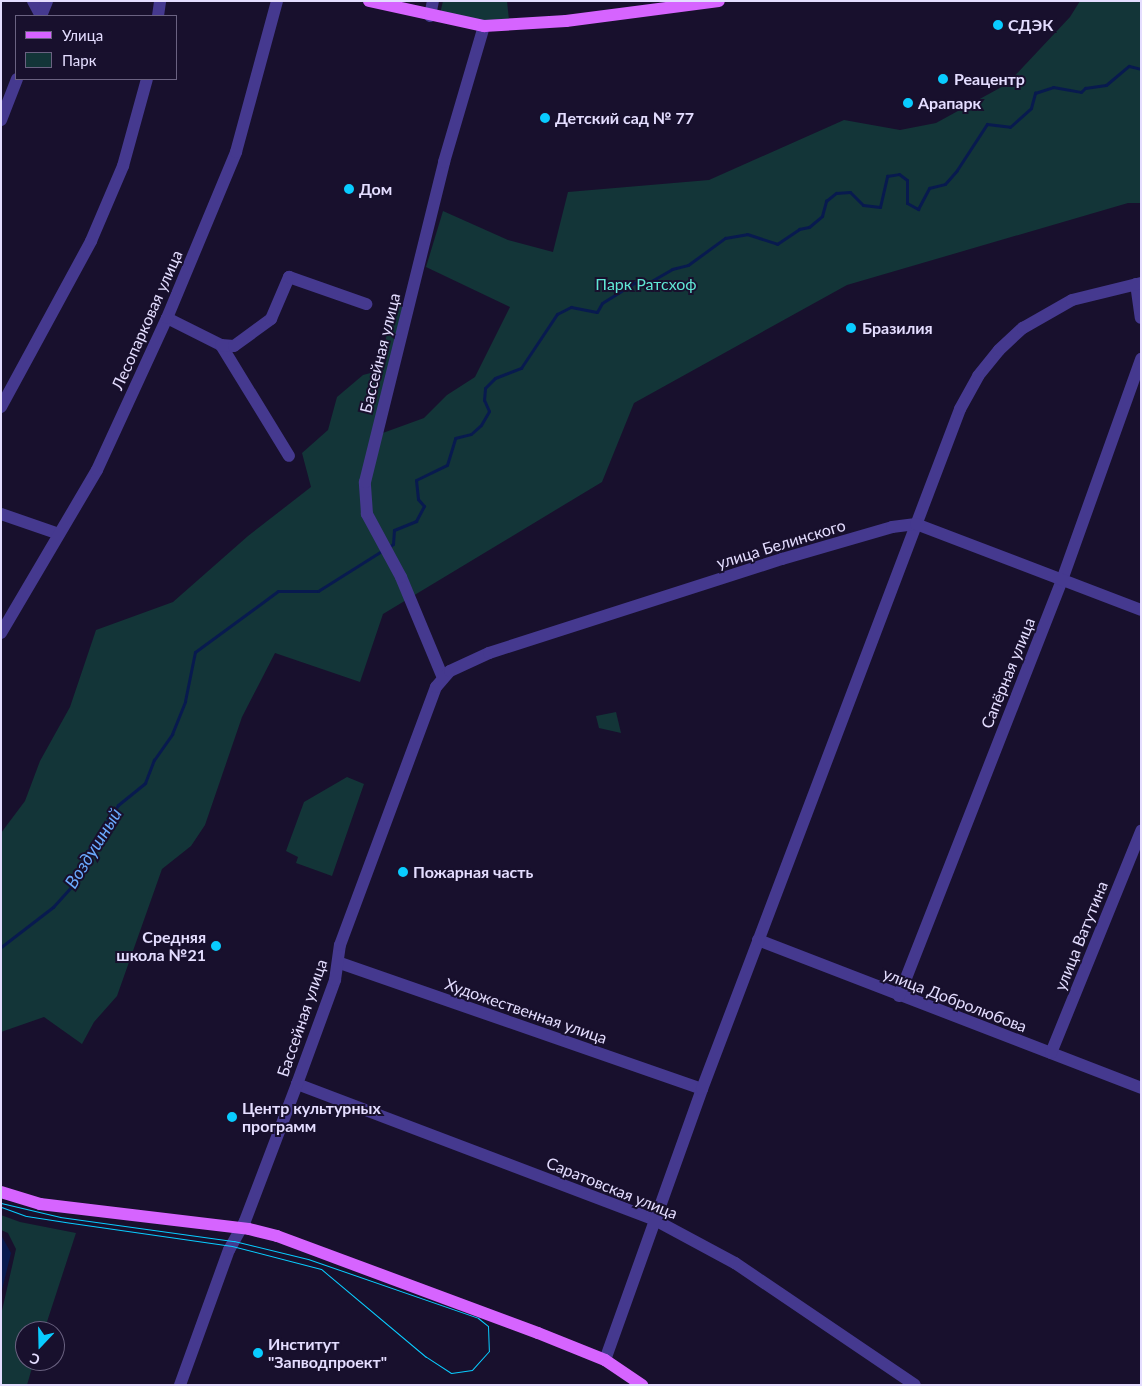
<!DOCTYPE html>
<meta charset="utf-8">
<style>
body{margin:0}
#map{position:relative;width:1142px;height:1386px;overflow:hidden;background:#18102d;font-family:Lato,sans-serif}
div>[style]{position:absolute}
.green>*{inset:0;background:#133538}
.water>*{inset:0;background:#081a4f}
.stream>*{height:3px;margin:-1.5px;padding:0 1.5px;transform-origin:1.5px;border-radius:1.5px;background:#081a4f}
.minor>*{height:12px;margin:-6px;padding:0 6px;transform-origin:6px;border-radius:6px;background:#45398f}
.major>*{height:12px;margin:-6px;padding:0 6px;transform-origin:6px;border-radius:6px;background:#d664ff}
.tram>*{height:1px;margin:-0.5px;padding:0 0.5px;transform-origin:0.5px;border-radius:0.5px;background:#09ccff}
.dots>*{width:14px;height:14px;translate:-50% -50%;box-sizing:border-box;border:2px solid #18102d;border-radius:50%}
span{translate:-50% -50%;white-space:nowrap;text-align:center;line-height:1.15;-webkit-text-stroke:4px #18102d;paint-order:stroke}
.poi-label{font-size:16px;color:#e4ddff;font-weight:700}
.left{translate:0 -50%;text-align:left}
.right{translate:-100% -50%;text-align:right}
.park-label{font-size:16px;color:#60e7d4}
.street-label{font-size:16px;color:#e4ddff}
.water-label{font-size:18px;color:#6baaff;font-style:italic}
.frame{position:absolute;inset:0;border:2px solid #e4ddff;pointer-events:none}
.legend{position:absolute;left:15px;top:15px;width:162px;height:65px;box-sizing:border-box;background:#18102d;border:1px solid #6a6281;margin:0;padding:6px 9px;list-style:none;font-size:15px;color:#e4ddff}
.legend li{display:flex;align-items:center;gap:10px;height:25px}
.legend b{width:25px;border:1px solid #6a6281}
.north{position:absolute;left:15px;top:1321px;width:50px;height:50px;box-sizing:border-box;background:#18102d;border:1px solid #6a6281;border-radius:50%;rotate:201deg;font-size:14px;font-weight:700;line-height:20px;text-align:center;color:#e4ddff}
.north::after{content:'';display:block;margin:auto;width:18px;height:22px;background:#09ccff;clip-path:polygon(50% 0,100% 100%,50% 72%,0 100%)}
</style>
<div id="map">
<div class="green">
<div style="clip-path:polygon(443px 1px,507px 1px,509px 20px,481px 22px,440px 14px)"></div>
<div style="clip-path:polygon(1080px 1px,1141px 1px,1141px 203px,1128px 203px,847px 285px,634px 403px,602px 482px,383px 614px,360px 682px,275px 653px,242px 717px,205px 825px,191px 846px,162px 869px,117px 996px,94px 1022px,82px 1044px,44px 1017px,1px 1032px,1px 833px,25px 801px,40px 761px,70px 707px,96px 630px,173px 602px,248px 536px,311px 487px,302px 453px,328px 430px,337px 397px,363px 375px,378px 371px,395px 301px,403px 307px,380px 434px,424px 418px,447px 395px,475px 377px,510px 307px,426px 267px,443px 211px,508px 240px,553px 252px,568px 192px,709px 180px,844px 120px,900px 130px,936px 123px,1007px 84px,1070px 17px)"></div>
<div style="clip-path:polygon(616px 712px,621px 733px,599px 728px,596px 716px)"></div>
<div style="clip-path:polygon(347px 777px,364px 784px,332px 876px,296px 863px,298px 857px,286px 851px,304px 802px)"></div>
<div style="clip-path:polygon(1px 1215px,20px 1222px,76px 1233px,44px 1331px,25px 1331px,25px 1361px,34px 1361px,27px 1385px,1px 1385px,1px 1315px,16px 1249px,8px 1233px,1px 1230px)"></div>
</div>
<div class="water">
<div style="clip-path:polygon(1px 1235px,11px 1253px,1px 1294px)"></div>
</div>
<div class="stream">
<div style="left:389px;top:547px;width:5px;rotate:-37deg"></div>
<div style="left:393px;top:544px;width:14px;rotate:-86deg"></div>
<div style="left:394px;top:530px;width:24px;rotate:-22deg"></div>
<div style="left:416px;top:521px;width:17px;rotate:-62deg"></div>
<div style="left:424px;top:506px;width:9px;rotate:-131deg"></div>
<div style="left:418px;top:499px;width:19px;rotate:-96deg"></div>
<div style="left:416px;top:480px;width:34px;rotate:-26deg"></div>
<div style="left:447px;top:465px;width:28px;rotate:-73deg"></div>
<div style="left:455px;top:438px;width:16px;rotate:-14deg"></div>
<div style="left:471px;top:434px;width:13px;rotate:-42deg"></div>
<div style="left:481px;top:425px;width:16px;rotate:-60deg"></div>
<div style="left:489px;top:411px;width:12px;rotate:-114deg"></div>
<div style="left:484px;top:400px;width:12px;rotate:-85deg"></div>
<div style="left:485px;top:388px;width:14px;rotate:-45deg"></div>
<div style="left:495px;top:378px;width:28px;rotate:-21deg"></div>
<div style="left:521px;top:368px;width:65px;rotate:-56.3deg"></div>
<div style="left:557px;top:314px;width:16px;rotate:-27deg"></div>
<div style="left:571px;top:307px;width:26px;rotate:11deg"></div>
<div style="left:597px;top:312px;width:10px;rotate:-61deg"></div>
<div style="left:602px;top:303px;width:38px;rotate:-32deg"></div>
<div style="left:634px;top:283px;width:14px"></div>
<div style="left:648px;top:283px;width:28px;rotate:-30deg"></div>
<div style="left:672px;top:269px;width:16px;rotate:-14deg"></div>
<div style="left:688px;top:265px;width:46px;rotate:-36.1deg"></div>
<div style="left:725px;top:238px;width:22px;rotate:-10deg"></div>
<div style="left:747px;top:234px;width:32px;rotate:18deg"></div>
<div style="left:777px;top:244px;width:27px;rotate:-34deg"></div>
<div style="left:799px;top:229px;width:10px;rotate:-11deg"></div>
<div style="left:809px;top:227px;width:17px;rotate:-40deg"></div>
<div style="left:822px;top:216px;width:16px;rotate:-75deg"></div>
<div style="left:826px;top:201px;width:13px;rotate:-39deg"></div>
<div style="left:836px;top:193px;width:14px;rotate:-4deg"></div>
<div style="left:850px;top:192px;width:18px;rotate:45deg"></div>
<div style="left:863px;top:205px;width:17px;rotate:7deg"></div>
<div style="left:880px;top:207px;width:32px;rotate:-77deg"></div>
<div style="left:887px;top:176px;width:12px;rotate:-9deg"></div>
<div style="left:899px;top:174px;width:10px;rotate:37deg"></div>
<div style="left:907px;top:180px;width:23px;rotate:90deg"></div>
<div style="left:907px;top:203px;width:13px;rotate:29deg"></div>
<div style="left:918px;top:209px;width:24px;rotate:-62deg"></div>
<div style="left:929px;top:188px;width:16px;rotate:-14deg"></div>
<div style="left:945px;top:184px;width:18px;rotate:-49deg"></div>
<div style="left:957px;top:170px;width:55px;rotate:-56.9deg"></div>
<div style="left:987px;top:124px;width:23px;rotate:7deg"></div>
<div style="left:1010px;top:127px;width:28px;rotate:-42deg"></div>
<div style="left:1031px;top:108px;width:16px;rotate:-75deg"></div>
<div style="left:1035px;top:93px;width:19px;rotate:-18deg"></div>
<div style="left:1053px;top:87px;width:28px;rotate:10deg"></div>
<div style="left:1081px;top:92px;width:6px;rotate:-45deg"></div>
<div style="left:1085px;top:88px;width:21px;rotate:-8deg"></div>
<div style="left:1106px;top:85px;width:30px;rotate:-40deg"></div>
<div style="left:1129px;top:66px;width:12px;rotate:14deg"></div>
<div style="left:1px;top:947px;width:66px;rotate:-37.6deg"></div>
<div style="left:53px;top:907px;width:28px;rotate:-48deg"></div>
<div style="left:72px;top:886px;width:31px;rotate:-68deg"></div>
<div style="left:84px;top:857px;width:62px;rotate:-56.8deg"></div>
<div style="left:118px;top:805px;width:35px;rotate:-39deg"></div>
<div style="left:145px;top:783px;width:25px;rotate:-69deg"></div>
<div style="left:154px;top:760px;width:32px;rotate:-55deg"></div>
<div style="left:172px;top:734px;width:35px;rotate:-68deg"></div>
<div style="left:185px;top:701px;width:50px;rotate:-78.5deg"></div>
<div style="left:195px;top:652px;width:103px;rotate:-36.3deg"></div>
<div style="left:278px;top:591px;width:40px"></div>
<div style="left:318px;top:591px;width:77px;rotate:-32.2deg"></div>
</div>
<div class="minor">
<div style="left:33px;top:1px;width:17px;rotate:62deg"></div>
<div style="left:41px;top:16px;width:16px;rotate:-68deg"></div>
<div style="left:158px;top:16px;width:15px;rotate:-82deg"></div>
<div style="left:430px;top:16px;width:15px;rotate:-79deg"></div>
<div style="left:1px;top:120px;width:44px;rotate:-68.7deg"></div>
<div style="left:1136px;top:284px;width:34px;rotate:82deg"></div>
<div style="left:167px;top:318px;width:60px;rotate:26.6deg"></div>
<div style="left:221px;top:345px;width:130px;rotate:58.5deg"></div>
<div style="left:221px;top:345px;width:13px;rotate:4deg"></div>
<div style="left:234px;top:346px;width:46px;rotate:-36.1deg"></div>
<div style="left:271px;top:319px;width:46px;rotate:-66.8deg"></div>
<div style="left:289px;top:277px;width:82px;rotate:19.3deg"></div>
<div style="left:1px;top:407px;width:189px;rotate:-61.5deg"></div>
<div style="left:91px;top:241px;width:82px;rotate:-66.9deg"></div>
<div style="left:123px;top:166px;width:90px;rotate:-74.6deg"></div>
<div style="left:1px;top:514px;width:61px;rotate:19deg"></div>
<div style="left:1px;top:633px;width:189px;rotate:-59.5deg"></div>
<div style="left:97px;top:470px;width:167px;rotate:-65.3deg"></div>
<div style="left:167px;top:318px;width:180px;rotate:-67.4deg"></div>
<div style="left:236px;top:152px;width:156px;rotate:-74.8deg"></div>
<div style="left:443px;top:678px;width:109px;rotate:-112.6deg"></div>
<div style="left:401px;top:577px;width:72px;rotate:-118.4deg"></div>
<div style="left:367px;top:514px;width:32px;rotate:-94deg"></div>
<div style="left:365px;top:482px;width:330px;rotate:-76.1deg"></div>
<div style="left:444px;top:162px;width:142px;rotate:-73.6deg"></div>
<div style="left:758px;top:940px;width:411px;rotate:21.1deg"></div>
<div style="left:340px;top:963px;width:383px;rotate:19.2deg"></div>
<div style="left:899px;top:996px;width:447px;rotate:-68.6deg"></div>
<div style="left:1062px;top:580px;width:235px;rotate:-70.3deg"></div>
<div style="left:1051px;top:1053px;width:240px;rotate:-67.9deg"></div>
<div style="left:297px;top:1084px;width:383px;rotate:20.8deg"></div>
<div style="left:655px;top:1220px;width:91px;rotate:28.3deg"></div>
<div style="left:735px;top:1263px;width:217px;rotate:34.1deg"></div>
<div style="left:605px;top:1360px;width:288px;rotate:-70.3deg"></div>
<div style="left:702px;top:1089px;width:727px;rotate:-69.22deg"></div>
<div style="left:960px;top:409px;width:38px;rotate:-61deg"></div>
<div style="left:978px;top:376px;width:33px;rotate:-51deg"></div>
<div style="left:999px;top:350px;width:33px;rotate:-43deg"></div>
<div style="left:1023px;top:328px;width:56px;rotate:-29.7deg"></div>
<div style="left:1072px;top:300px;width:71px;rotate:-13.8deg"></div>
<div style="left:180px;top:1385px;width:144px;rotate:-70.1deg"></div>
<div style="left:229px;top:1250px;width:33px;rotate:-61deg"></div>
<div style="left:245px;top:1221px;width:147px;rotate:-69.2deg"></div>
<div style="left:297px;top:1084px;width:111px;rotate:-69.9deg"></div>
<div style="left:335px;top:980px;width:35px;rotate:-82deg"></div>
<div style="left:340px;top:945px;width:275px;rotate:-69.6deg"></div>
<div style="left:436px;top:687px;width:21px;rotate:-49deg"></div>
<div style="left:450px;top:671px;width:43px;rotate:-24.8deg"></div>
<div style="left:489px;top:653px;width:308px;rotate:-17.8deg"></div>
<div style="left:782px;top:559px;width:115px;rotate:-16.2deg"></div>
<div style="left:892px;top:527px;width:24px;rotate:-7deg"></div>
<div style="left:916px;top:524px;width:241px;rotate:20.9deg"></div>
</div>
<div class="major">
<div style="left:369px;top:1px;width:118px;rotate:12.3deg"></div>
<div style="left:484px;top:26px;width:82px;rotate:-3.5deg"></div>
<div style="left:566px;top:21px;width:154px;rotate:-7.4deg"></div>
<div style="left:1px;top:1192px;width:41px;rotate:17.1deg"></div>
<div style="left:40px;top:1204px;width:210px;rotate:6.8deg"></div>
<div style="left:249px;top:1229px;width:29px;rotate:14deg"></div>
<div style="left:277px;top:1236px;width:278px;rotate:20.4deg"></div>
<div style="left:538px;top:1333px;width:72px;rotate:21.9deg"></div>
<div style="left:605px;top:1360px;width:45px;rotate:34deg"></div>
</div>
<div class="tram">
<div style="left:1px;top:1203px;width:61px;rotate:13.3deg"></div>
<div style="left:60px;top:1217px;width:176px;rotate:7.9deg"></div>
<div style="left:234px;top:1241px;width:76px;rotate:13.7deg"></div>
<div style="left:308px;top:1259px;width:180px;rotate:19.1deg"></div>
<div style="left:478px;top:1318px;width:13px;rotate:39deg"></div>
<div style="left:488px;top:1326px;width:25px;rotate:88deg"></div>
<div style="left:489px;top:1351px;width:25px;rotate:132deg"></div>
<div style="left:472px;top:1370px;width:21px;rotate:172deg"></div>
<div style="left:451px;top:1373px;width:30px;rotate:-147deg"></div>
<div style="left:426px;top:1357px;width:137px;rotate:-140deg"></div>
<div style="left:321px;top:1269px;width:92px;rotate:-165.5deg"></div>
<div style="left:232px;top:1246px;width:169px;rotate:-171.8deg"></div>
<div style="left:65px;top:1222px;width:39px;rotate:-171deg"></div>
<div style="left:26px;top:1216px;width:27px;rotate:-160deg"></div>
</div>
<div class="dots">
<div style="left:998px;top:25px;background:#09ccff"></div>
<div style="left:943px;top:79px;background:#09ccff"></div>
<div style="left:908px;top:103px;background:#09ccff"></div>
<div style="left:545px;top:118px;background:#09ccff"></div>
<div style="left:349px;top:189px;background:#09ccff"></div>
<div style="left:851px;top:328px;background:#09ccff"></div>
<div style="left:403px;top:872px;background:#09ccff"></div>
<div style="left:216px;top:946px;background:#09ccff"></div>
<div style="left:232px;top:1117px;background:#09ccff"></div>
<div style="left:258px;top:1353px;background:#09ccff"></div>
</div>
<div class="poi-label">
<span class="left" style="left:1008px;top:25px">СДЭК</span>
<span class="left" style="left:954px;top:79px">Реацентр</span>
<span class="left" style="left:918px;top:103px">Арапарк</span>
<span class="left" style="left:555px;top:118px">Детский сад № 77</span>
<span class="left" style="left:359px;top:189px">Дом</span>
<span class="left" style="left:862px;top:328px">Бразилия</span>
<span class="left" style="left:413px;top:872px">Пожарная часть</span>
<span class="right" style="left:206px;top:946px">Средняя<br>школа №21</span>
<span class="left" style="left:242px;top:1117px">Центр культурных<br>программ</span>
<span class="left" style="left:268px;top:1353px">Институт<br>"Запводпроект"</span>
</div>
<div class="park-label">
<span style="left:646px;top:284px">Парк Ратсхоф</span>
</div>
<div class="street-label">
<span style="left:147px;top:320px;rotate:-66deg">Лесопарковая улица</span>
<span style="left:380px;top:353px;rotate:-76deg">Бассейная улица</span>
<span style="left:781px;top:544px;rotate:-17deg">улица Белинского</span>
<span style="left:1008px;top:673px;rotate:-68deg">Сапёрная улица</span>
<span style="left:1081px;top:936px;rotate:-68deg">улица Ватутина</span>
<span style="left:955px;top:1000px;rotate:21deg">улица Добролюбова</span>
<span style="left:526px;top:1011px;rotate:19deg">Художественная улица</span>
<span style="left:302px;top:1018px;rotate:-71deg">Бассейная улица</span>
<span style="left:612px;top:1188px;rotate:22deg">Саратовская улица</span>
</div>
<div class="water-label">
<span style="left:93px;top:848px;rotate:-58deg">Воздушный</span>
</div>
<div class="frame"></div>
<ul class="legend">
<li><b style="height:6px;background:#d664ff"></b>Улица</li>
<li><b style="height:14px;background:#133538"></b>Парк</li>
</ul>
<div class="north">С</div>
</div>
